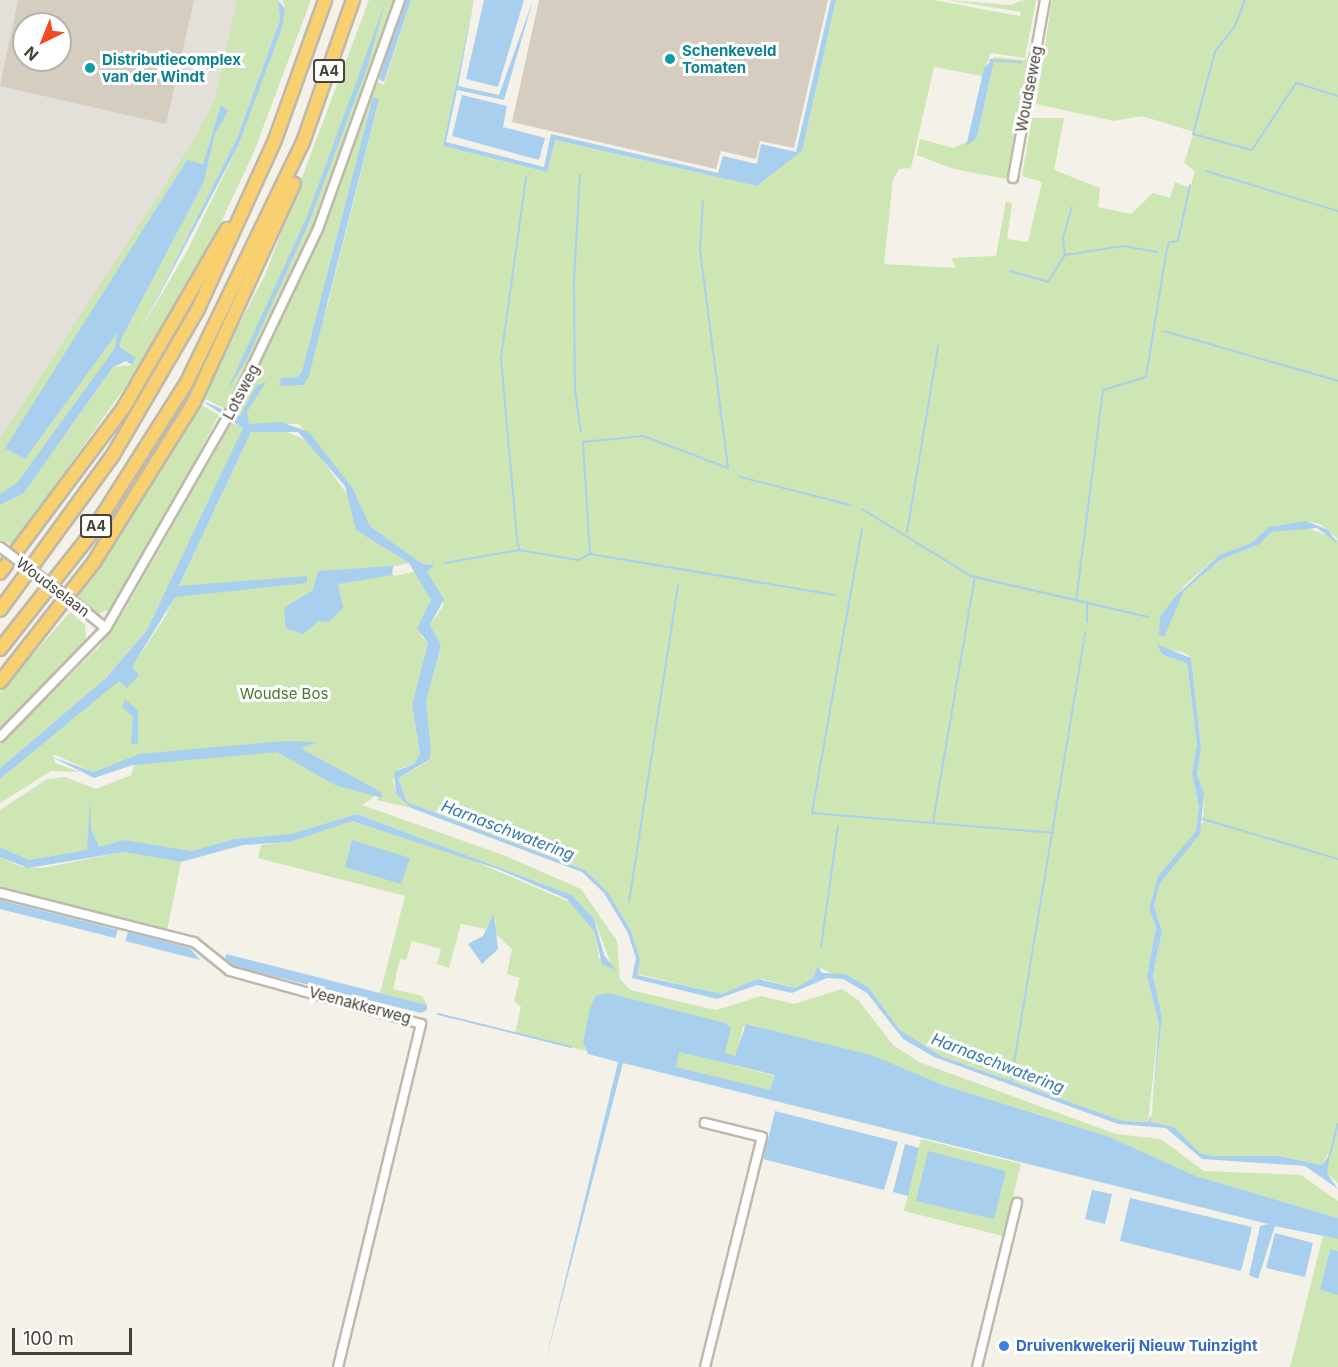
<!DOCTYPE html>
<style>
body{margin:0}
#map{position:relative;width:1338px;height:1367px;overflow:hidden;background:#f4f1e9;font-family:Inter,sans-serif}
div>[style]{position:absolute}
.industrial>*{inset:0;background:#e3e0da}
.green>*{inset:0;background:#cde6b4}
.water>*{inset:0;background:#a8cfee}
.stream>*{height:2px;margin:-1px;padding:0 1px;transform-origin:1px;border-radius:1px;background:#a8cfee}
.building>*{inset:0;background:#d5cdbf}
.roads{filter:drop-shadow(2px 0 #bfb9ac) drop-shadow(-2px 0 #bfb9ac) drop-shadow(0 2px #bfb9ac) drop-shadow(0 -2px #bfb9ac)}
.minor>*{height:8px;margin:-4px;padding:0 4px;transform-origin:4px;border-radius:4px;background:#fff}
.highway>*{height:12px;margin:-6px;padding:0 6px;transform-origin:6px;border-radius:6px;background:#f8d070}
.bridges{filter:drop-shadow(2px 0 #bfb9ac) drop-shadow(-2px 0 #bfb9ac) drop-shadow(0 2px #bfb9ac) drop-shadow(0 -2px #bfb9ac)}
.minor-bridge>*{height:8px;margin:-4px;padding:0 4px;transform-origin:4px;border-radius:4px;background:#fff}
.dots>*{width:16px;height:16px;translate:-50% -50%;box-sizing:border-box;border:3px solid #fff;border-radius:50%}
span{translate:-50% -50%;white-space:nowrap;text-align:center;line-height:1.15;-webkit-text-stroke:6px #fff;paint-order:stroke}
.shield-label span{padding:2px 4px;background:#fff;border:2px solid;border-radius:4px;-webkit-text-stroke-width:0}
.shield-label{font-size:14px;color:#474238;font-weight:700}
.culture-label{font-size:15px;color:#0d838f;font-weight:700}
.left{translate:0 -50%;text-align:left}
.street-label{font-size:15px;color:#474238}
.park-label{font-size:15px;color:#46772d}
.shop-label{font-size:15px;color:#366cbe;font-weight:700}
.water-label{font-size:16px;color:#3477af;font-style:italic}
.north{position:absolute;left:12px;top:12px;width:60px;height:60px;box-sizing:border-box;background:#fff;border:2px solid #b5b3af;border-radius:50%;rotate:223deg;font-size:16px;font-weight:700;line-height:24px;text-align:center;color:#474238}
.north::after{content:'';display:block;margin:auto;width:21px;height:27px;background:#f14a23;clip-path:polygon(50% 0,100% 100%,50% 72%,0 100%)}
.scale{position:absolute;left:12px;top:1328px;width:120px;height:27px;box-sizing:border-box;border:3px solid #474238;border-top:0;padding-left:8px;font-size:18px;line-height:21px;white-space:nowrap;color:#474238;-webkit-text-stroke:4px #fff;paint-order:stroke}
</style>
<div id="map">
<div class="industrial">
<div style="clip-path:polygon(evenodd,0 0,265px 0,137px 321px,23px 480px,0 497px,0 0,24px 24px,60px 24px,60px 60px,24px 60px,24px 24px)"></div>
</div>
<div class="green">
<div style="clip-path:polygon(237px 0,278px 0,280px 20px,237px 138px,138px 334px,186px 253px,238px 146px,285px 9px,283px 0,311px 0,254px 152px,214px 237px,140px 366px,13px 545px,0 540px,0 505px,23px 494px,113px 367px,132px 365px,136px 358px,120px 347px,121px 339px,204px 182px,215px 134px,227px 111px,221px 106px,203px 164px,186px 161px,6px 448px,25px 459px,117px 333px,115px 348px,17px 483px,0 494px,0 439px,194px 140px,215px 99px)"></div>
<div style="clip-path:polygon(369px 0,397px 0,305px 247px,225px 409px,206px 399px,201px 405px,219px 415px,117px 607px,98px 614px,77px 598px,171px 455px,266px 273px)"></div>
<div style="clip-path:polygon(evenodd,411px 0,474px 0,443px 146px,547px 172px,554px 140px,757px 186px,802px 151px,836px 0,933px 0,1020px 16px,1021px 12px,948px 0,1011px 5px,1023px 0,1022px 7px,1024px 0,1036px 0,1025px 58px,991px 53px,982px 76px,934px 67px,911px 168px,899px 169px,893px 179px,884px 264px,956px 268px,951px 258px,996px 256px,1006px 201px,1012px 204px,1007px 239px,1028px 242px,1042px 182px,1022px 176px,1032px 118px,1064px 118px,1054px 170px,1100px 188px,1098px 207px,1131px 214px,1153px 193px,1170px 198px,1175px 182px,1190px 188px,1195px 171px,1184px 163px,1194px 132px,1142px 116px,1114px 121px,1036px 104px,1052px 0,1338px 0,1338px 539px,1320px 524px,1306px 521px,1269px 527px,1251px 543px,1219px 555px,1184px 586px,1161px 625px,1164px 636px,1184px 591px,1220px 560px,1260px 544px,1271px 532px,1303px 526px,1338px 540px,1338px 1183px,1327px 1173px,1328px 1154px,1322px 1165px,1279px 1156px,1211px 1156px,1200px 1153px,1174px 1127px,1151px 1122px,1162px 1017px,1153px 975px,1162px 931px,1154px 906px,1160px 883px,1203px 822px,1204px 793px,1197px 776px,1201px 748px,1191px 658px,1185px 653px,1163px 648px,1163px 655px,1187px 663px,1197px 744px,1192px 773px,1199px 807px,1196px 831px,1158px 876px,1149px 909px,1156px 927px,1147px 976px,1159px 1025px,1148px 1122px,1123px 1121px,941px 1056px,900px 1030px,871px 991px,818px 967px,813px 978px,795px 988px,763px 979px,722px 994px,637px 974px,640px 959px,631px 931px,608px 892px,585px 870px,407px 802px,398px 778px,429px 761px,426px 702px,441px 645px,430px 625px,444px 605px,427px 572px,431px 564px,421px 563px,370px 526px,353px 489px,299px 424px,249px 424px,236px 414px,287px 309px,370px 98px,378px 82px,384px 85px,411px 0,373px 98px,379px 99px,327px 308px,298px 386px,281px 378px,298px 377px,302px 371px,373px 98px)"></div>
<div style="clip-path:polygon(1034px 52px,1012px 180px,954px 169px,917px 155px,920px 139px,954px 148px,977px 137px,995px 57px,1024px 60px)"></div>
<div style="clip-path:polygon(232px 422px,244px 428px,147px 630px,106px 678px,0 768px,0 744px,99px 647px,123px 613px)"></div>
<div style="clip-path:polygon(282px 430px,310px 442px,385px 548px,409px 563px,386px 568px,395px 576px,416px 571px,431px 600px,421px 636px,428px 643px,412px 705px,420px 754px,414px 764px,399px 769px,393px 780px,396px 794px,411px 808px,377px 800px,381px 792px,362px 805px,506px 856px,581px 889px,617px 941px,620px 979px,630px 990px,716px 1010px,761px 996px,794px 1004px,842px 989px,858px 1000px,893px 1045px,919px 1062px,1116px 1134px,1161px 1139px,1204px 1171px,1301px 1175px,1338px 1201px,1338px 1218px,1196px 1176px,1107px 1136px,752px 1025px,743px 1027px,736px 1056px,724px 1054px,731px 1028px,725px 1023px,613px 997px,583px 1043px,586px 1051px,515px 1033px,521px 1007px,514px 1001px,520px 978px,507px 974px,512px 949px,494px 932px,497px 918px,485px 929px,461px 924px,449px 968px,437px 964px,441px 949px,412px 941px,406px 960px,400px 959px,393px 989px,422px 996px,427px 1005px,380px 993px,405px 896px,258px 858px,261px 845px,290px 842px,351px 821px,458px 854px,574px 904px,594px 931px,599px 958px,611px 964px,594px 919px,572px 895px,357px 814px,291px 834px,234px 839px,192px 851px,133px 842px,99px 847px,92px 832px,87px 850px,73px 855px,29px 860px,0 847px,0 810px,47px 779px,65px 777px,96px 789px,131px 775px,137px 755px,94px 772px,53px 754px,55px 763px,80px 772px,51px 771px,0 803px,0 779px,119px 680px,127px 688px,132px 667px,165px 617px,251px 432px)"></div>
<div style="clip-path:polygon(70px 612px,85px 625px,86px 639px,0 733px,0 692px)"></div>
<div style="clip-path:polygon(124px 852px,181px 862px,167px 931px,0 889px,0 857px,22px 867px,42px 868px)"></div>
<div style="clip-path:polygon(679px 1051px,775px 1076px,770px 1091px,675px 1067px)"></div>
<div style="clip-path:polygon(921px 1139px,1021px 1164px,1003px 1236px,904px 1211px)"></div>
<div style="clip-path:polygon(1323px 1236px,1338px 1239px,1338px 1251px,1330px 1249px,1320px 1290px,1338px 1295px,1338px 1367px,1290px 1367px)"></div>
</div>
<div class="water">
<div style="clip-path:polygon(278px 0,285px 9px,282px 28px,238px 146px,138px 335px,237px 138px,280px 20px)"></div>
<div style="clip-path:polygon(386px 0,367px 68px,308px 225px,247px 359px,227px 391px,306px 219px)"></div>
<div style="clip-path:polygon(404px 0,411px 0,384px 82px,379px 79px)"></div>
<div style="clip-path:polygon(474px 0,458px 86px,499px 95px,533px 0,504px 100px,457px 90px,446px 142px,544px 167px,551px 134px,718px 173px,723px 156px,757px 164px,761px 144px,796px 152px,831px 0,836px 0,802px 151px,757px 186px,555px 140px,547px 172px,443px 146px)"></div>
<div style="clip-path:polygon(484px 0,524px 0,498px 87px,466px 79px)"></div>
<div style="clip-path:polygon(995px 57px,977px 137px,966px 147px,984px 68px)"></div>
<div style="clip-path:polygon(462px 95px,507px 106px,503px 127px,545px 138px,539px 160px,452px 136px)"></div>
<div style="clip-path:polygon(373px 97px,379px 99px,309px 376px,304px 385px,279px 386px,281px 378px,298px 377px,302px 371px)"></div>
<div style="clip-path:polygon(221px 105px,228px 111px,215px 134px,204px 182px,121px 339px,120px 347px,136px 358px,132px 365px,126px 361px,113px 367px,23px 494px,0 505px,0 494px,17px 483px,115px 348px,117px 333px,25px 459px,5px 448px,187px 160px,203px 164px)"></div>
<div style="clip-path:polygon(266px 382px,247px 412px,249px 424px,281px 422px,309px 432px,353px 489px,370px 526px,421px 563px,434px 565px,427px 572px,444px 599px,430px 625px,441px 645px,426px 702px,431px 752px,429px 760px,398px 778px,407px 802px,585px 870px,608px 892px,631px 931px,640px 959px,637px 975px,722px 994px,758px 979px,795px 988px,813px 978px,818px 966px,822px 973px,845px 974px,868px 987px,900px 1030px,941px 1056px,1123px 1121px,1148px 1122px,1151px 1115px,1151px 1122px,1174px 1127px,1200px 1153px,1211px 1156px,1279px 1156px,1322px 1165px,1330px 1154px,1327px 1173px,1338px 1189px,1305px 1166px,1202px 1159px,1166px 1128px,1118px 1124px,934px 1057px,903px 1039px,867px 993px,843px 979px,827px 978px,792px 993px,757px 985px,717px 999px,632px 978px,636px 958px,628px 933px,604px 893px,582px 872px,411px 808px,396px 794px,394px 772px,414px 764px,420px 754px,412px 705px,428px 643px,417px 628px,431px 600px,409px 563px,356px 530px,345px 486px,298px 432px,251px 432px,179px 586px,307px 576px,307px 583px,175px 597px,132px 667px,139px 675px,127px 688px,119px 681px,0 779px,0 768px,106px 678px,147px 630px,243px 428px,202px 401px,240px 416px,256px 386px)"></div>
<div style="clip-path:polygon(1306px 521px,1328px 530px,1338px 544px,1317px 528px,1271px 532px,1260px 544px,1220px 560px,1184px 591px,1164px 637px,1159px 635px,1160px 617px,1174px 598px,1219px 555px,1251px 543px,1269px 527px)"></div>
<div style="clip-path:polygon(393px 566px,392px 575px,338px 584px,343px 608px,329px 622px,319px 621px,303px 634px,286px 628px,284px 608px,313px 590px,318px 571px)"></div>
<div style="clip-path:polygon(1156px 644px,1191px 658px,1201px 748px,1197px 775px,1204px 793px,1200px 834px,1160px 883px,1154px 906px,1162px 931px,1153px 975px,1162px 1017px,1152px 1112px,1159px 1025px,1147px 976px,1156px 927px,1149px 909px,1158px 876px,1196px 831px,1199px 807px,1192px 773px,1197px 744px,1187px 663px,1163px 655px)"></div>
<div style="clip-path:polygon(125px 699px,138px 711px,138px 744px,131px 744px,133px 717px,122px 707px)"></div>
<div style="clip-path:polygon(285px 741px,318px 742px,300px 748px,381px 792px,382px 798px,335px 785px,277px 752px,133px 765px,94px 778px,52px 757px,94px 772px,139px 754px)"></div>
<div style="clip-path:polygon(90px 797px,91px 829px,99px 847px,124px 840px,192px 851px,234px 839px,291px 834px,357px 814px,572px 895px,594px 919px,604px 955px,616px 970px,602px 964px,594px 931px,567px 899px,498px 869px,352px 821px,290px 842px,243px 845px,181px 862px,124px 852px,28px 868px,0 857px,0 847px,29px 860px,87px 850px)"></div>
<div style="clip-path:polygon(352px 840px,410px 858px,401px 884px,345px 867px)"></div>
<div style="clip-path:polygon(0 900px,118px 930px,115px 938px,0 909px)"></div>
<div style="clip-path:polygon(494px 913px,498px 949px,482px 964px,468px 944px,483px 936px)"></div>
<div style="clip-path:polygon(128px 932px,190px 948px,200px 960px,125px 941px)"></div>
<div style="clip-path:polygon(226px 954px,427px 1005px,427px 1010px,421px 1013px,225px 964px)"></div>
<div style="clip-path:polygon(evenodd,608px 993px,725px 1023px,731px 1028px,725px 1053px,735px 1056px,746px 1024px,871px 1055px,943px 1085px,1107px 1136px,1196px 1176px,1338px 1218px,1338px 1239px,1275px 1226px,1258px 1279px,1249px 1275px,1260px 1226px,1268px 1224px,623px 1063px,544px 1367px,618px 1062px,588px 1054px,583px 1043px,590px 1008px,596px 996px,608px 993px,679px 1052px,775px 1075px,770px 1090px,676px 1067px,679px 1052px)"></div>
<div style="clip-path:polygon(775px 1111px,898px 1142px,884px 1190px,763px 1159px)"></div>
<div style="clip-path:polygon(905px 1144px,919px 1148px,908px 1196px,893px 1192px)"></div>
<div style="clip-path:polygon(928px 1151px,1006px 1171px,994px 1219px,916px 1201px)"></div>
<div style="clip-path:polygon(1092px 1190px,1112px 1194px,1105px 1224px,1085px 1219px)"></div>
<div style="clip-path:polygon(1130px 1198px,1252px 1227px,1241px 1271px,1120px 1241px)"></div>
<div style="clip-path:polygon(1275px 1233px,1313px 1243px,1305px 1277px,1266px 1268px)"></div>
<div style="clip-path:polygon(1330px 1249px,1338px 1251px,1338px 1295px,1320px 1290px)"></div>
</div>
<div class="stream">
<div style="left:1245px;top:0;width:28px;rotate:111deg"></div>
<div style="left:1235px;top:26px;width:33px;rotate:128deg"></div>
<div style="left:1215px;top:52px;width:85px;rotate:105deg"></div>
<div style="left:1193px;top:134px;width:61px;rotate:15.2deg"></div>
<div style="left:1252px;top:150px;width:80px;rotate:-56.7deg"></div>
<div style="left:1296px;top:83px;width:44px;rotate:17.2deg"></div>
<div style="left:990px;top:60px;width:31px;rotate:4deg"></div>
<div style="left:1206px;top:171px;width:138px;rotate:16.9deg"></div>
<div style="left:580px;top:175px;width:104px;rotate:93.3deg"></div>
<div style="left:574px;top:279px;width:111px;rotate:89.5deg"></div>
<div style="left:575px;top:390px;width:42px;rotate:81.9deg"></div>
<div style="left:1065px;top:255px;width:17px;rotate:-97deg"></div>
<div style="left:1063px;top:238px;width:32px;rotate:-74deg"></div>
<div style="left:1010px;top:271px;width:40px;rotate:16deg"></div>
<div style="left:1048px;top:282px;width:32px;rotate:-58deg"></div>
<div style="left:1065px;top:255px;width:59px;rotate:-8.8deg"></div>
<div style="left:1123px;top:246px;width:35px;rotate:10deg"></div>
<div style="left:1164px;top:331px;width:181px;rotate:16deg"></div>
<div style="left:740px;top:477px;width:114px;rotate:14.2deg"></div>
<div style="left:862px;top:509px;width:128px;rotate:31.6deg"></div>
<div style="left:971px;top:576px;width:182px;rotate:13deg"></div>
<div style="left:862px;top:529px;width:288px;rotate:100deg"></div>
<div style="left:812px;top:813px;width:242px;rotate:4.7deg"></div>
<div style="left:907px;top:532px;width:189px;rotate:-80.5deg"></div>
<div style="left:517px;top:538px;width:181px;rotate:-95.1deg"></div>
<div style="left:501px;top:358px;width:183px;rotate:-82.1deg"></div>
<div style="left:517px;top:540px;width:9px;rotate:77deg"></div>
<div style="left:590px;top:554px;width:112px;rotate:-93.6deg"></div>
<div style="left:583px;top:442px;width:60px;rotate:-5.7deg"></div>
<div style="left:643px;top:436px;width:91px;rotate:20.6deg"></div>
<div style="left:728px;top:468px;width:222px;rotate:-97.3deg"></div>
<div style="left:700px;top:248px;width:47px;rotate:-86.3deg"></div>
<div style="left:445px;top:563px;width:75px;rotate:-10deg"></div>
<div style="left:519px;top:550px;width:60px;rotate:9.6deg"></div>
<div style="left:578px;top:560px;width:13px;rotate:-27deg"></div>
<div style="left:590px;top:554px;width:248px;rotate:9.5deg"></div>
<div style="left:1076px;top:601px;width:213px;rotate:-82.7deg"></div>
<div style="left:1103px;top:390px;width:45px;rotate:-16.8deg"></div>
<div style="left:1146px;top:377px;width:125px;rotate:-80.8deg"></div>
<div style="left:1166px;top:254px;width:12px;rotate:-76deg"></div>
<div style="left:1169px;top:242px;width:9px;rotate:-6deg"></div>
<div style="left:1178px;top:241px;width:57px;rotate:-77.9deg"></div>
<div style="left:1087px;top:622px;width:20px;rotate:-90deg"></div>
<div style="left:1203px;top:819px;width:141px;rotate:16.5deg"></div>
<div style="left:933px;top:822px;width:249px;rotate:-80.3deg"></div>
<div style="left:629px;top:902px;width:321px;rotate:-81.2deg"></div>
<div style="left:821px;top:947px;width:122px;rotate:-82deg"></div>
<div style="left:438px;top:1014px;width:137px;rotate:13.9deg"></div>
<div style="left:1011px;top:1081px;width:455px;rotate:-80.6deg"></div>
<div style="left:1330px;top:1155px;width:32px;rotate:-76deg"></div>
</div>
<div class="building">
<div style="clip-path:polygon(evenodd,18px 0,194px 0,166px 124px,0 86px,18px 0,24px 24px,60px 24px,60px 60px,24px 60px,24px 24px)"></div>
<div style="clip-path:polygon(539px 0,828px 0,794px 148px,760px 141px,756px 159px,721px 151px,716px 169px,512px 122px)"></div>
</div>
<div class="roads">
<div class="minor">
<div style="left:1013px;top:178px;width:181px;rotate:-79.8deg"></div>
<div style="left:76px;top:604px;width:38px;rotate:39deg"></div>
<div style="left:0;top:737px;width:152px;rotate:-45.8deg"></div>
<div style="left:106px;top:628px;width:255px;rotate:-60.1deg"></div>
<div style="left:233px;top:407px;width:197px;rotate:-64.5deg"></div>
<div style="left:318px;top:229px;width:243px;rotate:-70.3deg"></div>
<div style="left:0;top:893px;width:200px;rotate:14.2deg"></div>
<div style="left:194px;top:942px;width:46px;rotate:38.9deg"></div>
<div style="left:230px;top:971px;width:198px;rotate:15.5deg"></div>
<div style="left:421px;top:1024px;width:353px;rotate:103.6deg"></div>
<div style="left:705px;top:1367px;width:237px;rotate:-76.1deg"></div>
<div style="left:762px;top:1137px;width:59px;rotate:-166.2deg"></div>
<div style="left:977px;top:1367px;width:169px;rotate:-76.3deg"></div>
</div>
<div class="highway">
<div style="left:0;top:573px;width:207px;rotate:-53.2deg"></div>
<div style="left:124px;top:407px;width:206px;rotate:-59.9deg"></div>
<div style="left:0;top:610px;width:192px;rotate:-53.9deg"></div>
<div style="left:113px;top:455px;width:169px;rotate:-59.8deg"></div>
<div style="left:198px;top:309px;width:186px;rotate:-65.5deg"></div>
<div style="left:275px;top:140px;width:149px;rotate:-70.3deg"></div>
<div style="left:0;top:649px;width:145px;rotate:-51.7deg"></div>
<div style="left:90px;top:535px;width:179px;rotate:-57.6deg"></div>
<div style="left:186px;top:384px;width:269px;rotate:-64.2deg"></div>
<div style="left:303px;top:142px;width:151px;rotate:-70.6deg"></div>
<div style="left:0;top:682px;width:152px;rotate:-51.9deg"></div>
<div style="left:94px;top:562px;width:189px;rotate:-58deg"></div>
<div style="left:194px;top:402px;width:240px;rotate:-65.4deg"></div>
</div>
</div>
<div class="bridges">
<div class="minor-bridge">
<div style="left:0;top:547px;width:95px;rotate:36.9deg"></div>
</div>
</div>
<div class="dots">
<div style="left:670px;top:59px;background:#0f9aa8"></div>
<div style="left:90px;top:68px;background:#0f9aa8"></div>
<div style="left:1004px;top:1346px;background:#3f7fe0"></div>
</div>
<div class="shield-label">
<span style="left:329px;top:71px">A4</span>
<span style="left:96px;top:526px">A4</span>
</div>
<div class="culture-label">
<span class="left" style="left:682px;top:59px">Schenkeveld<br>Tomaten</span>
<span class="left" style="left:102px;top:68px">Distributiecomplex<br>van der Windt</span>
</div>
<div class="street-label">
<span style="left:1029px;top:89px;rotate:-79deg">Woudseweg</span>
<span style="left:241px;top:392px;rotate:-62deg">Lotsweg</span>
<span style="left:53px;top:587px;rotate:37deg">Woudselaan</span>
<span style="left:360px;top:1005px;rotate:15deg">Veenakkerweg</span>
</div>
<div class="park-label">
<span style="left:284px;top:694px">Woudse Bos</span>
</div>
<div class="shop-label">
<span class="left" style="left:1016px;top:1346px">Druivenkwekerij Nieuw Tuinzight</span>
</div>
<div class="water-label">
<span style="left:508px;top:830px;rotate:21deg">Harnaschwatering</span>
<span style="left:998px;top:1063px;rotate:21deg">Harnaschwatering</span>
</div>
<div class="north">N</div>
<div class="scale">100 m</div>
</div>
